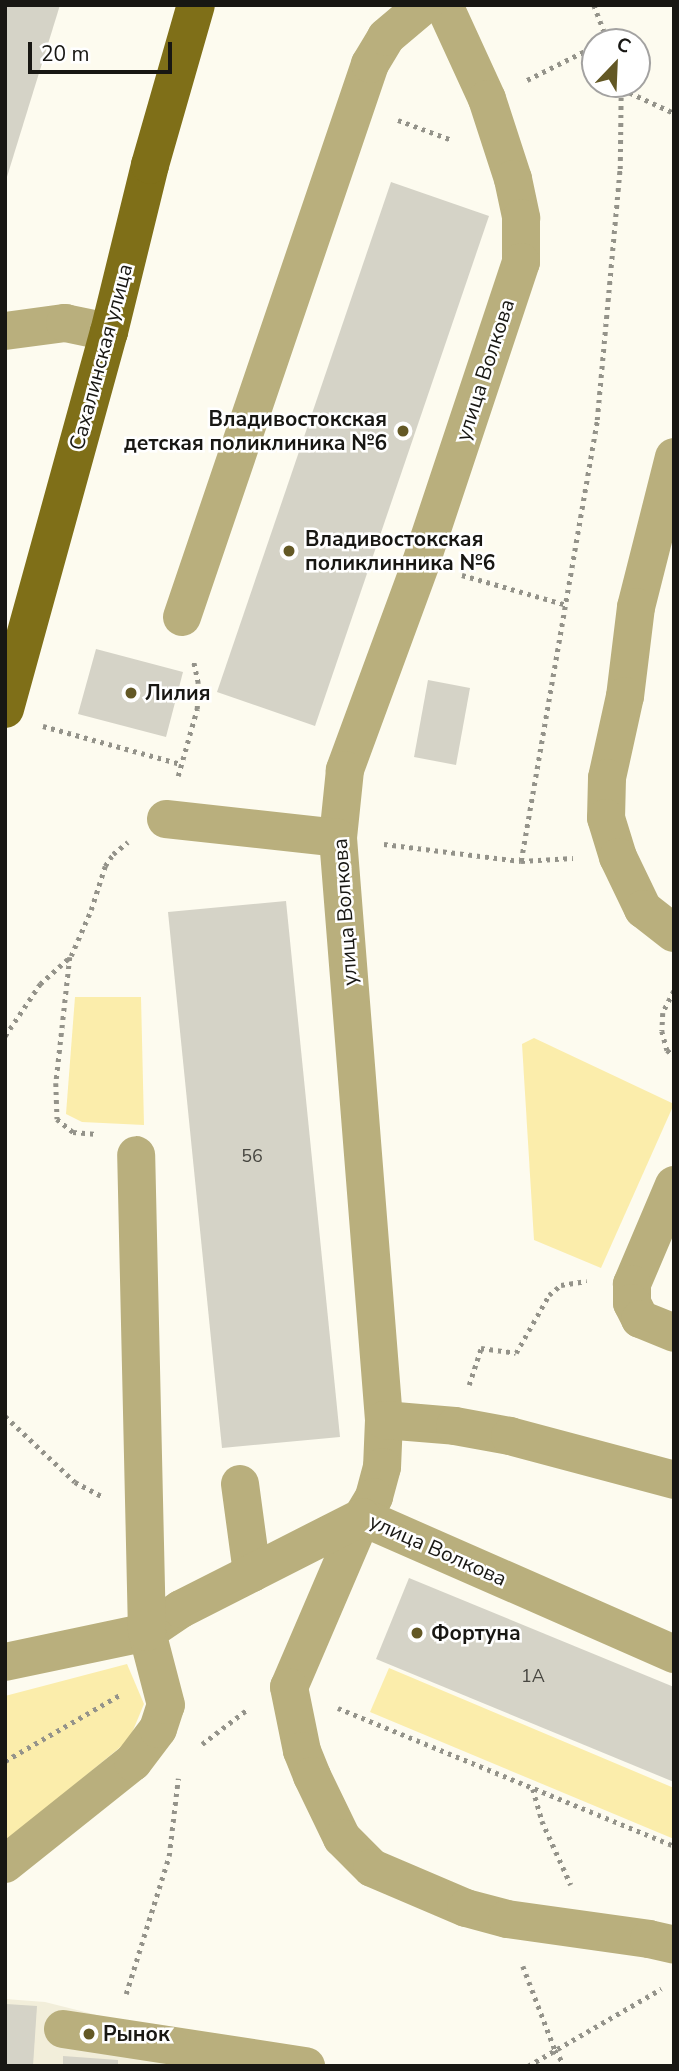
<!DOCTYPE html>
<meta charset="utf-8">
<style>
body{margin:0}
#map{position:relative;width:679px;height:2071px;overflow:hidden;background:#fdfbef;font-family:"Nunito Sans",sans-serif}
div>[style]{position:absolute}
.built>*{inset:0;background:#f2eeda}
.green>*{inset:0;background:#fbedab}
.building>*{inset:0;background:#d5d3c7}
.path>*{height:4.5px;margin-top:-2.25px;transform-origin:0;background:repeating-linear-gradient(90deg,#94938a 0 3.5px,transparent 0 8.5px)}
.minor>*{height:38px;margin:-19px;padding:0 19px;transform-origin:19px;border-radius:19px;background:#b9af7d}
.major>*{height:38px;margin:-19px;padding:0 19px;transform-origin:19px;border-radius:19px;background:#7f6f18}
.dots>*{width:19px;height:19px;translate:-50% -50%;box-sizing:border-box;border:4px solid #fff;border-radius:50%}
span{translate:-50% -50%;white-space:nowrap;text-align:center;line-height:1.15;-webkit-text-stroke:5px #fff;paint-order:stroke}
.number-label{font-size:18px;color:#474640}
.number-label span{-webkit-text-stroke-width:0}
.street-label{font-size:21px;color:#181713}
.poi-label{font-size:21px;color:#181713;font-weight:700}
.right{translate:-100% -50%;text-align:right}
.left{translate:0 -50%;text-align:left}
.frame{position:absolute;inset:0;border:7px solid #181713;pointer-events:none}
.north{position:absolute;left:581px;top:28px;width:70px;height:70px;box-sizing:border-box;background:#fff;border:2px solid #a3a2a1;border-radius:50%;rotate:23deg;font-size:19px;font-weight:700;line-height:28px;text-align:center;color:#181713}
.north::after{content:'';display:block;margin:auto;width:24px;height:32px;background:#635825;clip-path:polygon(50% 0,100% 100%,50% 72%,0 100%)}
.scale{position:absolute;left:28px;top:42px;width:144px;height:32px;box-sizing:border-box;border:4px solid #181713;border-top:0;padding-left:9px;font-size:21px;line-height:24px;white-space:nowrap;color:#181713;-webkit-text-stroke:5px #fff;paint-order:stroke}
</style>
<div id="map">
<div class="built">
<div style="clip-path:polygon(5px 1999px,45px 2002px,299px 2066px,5px 2066px)"></div>
</div>
<div class="green">
<div style="clip-path:polygon(75px 997px,141px 997px,144px 1125px,82px 1122px,66px 1114px)"></div>
<div style="clip-path:polygon(534px 1038px,674px 1104px,601px 1268px,534px 1240px,522px 1044px)"></div>
<div style="clip-path:polygon(127px 1664px,144px 1704px,129px 1740px,5px 1842px,5px 1696px)"></div>
<div style="clip-path:polygon(389px 1668px,674px 1788px,674px 1839px,370px 1712px)"></div>
</div>
<div class="building">
<div style="clip-path:polygon(5px 5px,60px 5px,6px 180px,5px 180px)"></div>
<div style="clip-path:polygon(391px 182px,489px 216px,315px 726px,217px 692px)"></div>
<div style="clip-path:polygon(96px 649px,183px 672px,166px 737px,78px 714px)"></div>
<div style="clip-path:polygon(428px 680px,470px 688px,456px 765px,414px 757px)"></div>
<div style="clip-path:polygon(286px 901px,340px 1437px,222px 1448px,168px 912px)"></div>
<div style="clip-path:polygon(409px 1578px,674px 1687px,674px 1782px,376px 1659px)"></div>
<div style="clip-path:polygon(6px 2004px,37px 2006px,33px 2066px,5px 2066px)"></div>
<div style="clip-path:polygon(63px 2056px,118px 2060px,118px 2066px,63px 2066px)"></div>
</div>
<div class="path">
<div style="left:594px;top:5px;width:40px;rotate:69deg"></div>
<div style="left:527px;top:80px;width:76px;rotate:-26.6deg"></div>
<div style="left:622px;top:89px;width:57px;rotate:24.8deg"></div>
<div style="left:398px;top:120px;width:58px;rotate:20.3deg"></div>
<div style="left:462px;top:575px;width:106px;rotate:15.9deg"></div>
<div style="left:43px;top:726px;width:143px;rotate:15.4deg"></div>
<div style="left:178px;top:776px;width:70px;rotate:-74.2deg"></div>
<div style="left:197px;top:709px;width:26px;rotate:-88deg"></div>
<div style="left:198px;top:683px;width:25px;rotate:-102deg"></div>
<div style="left:384px;top:844px;width:138px;rotate:7.1deg"></div>
<div style="left:521px;top:861px;width:52px;rotate:-3.3deg"></div>
<div style="left:521px;top:861px;width:448px;rotate:-80.2deg"></div>
<div style="left:597px;top:420px;width:252px;rotate:-84.8deg"></div>
<div style="left:620px;top:169px;width:85px;rotate:-89.3deg"></div>
<div style="left:70px;top:957px;width:127px;rotate:96.3deg"></div>
<div style="left:56px;top:1083px;width:36px;rotate:88deg"></div>
<div style="left:57px;top:1119px;width:21px;rotate:39deg"></div>
<div style="left:73px;top:1132px;width:24px;rotate:5deg"></div>
<div style="left:674px;top:991px;width:25px;rotate:117deg"></div>
<div style="left:663px;top:1013px;width:18px;rotate:93deg"></div>
<div style="left:662px;top:1031px;width:20px;rotate:75deg"></div>
<div style="left:667px;top:1050px;width:9px;rotate:41deg"></div>
<div style="left:5px;top:1036px;width:63px;rotate:-56.1deg"></div>
<div style="left:40px;top:984px;width:42px;rotate:-42.1deg"></div>
<div style="left:71px;top:956px;width:50px;rotate:-66.5deg"></div>
<div style="left:91px;top:910px;width:46px;rotate:-72.3deg"></div>
<div style="left:105px;top:866px;width:14px;rotate:-56deg"></div>
<div style="left:113px;top:854px;width:19px;rotate:-39deg"></div>
<div style="left:469px;top:1385px;width:39px;rotate:-72deg"></div>
<div style="left:481px;top:1348px;width:35px;rotate:8deg"></div>
<div style="left:516px;top:1353px;width:67px;rotate:-60.4deg"></div>
<div style="left:549px;top:1295px;width:16px;rotate:-40deg"></div>
<div style="left:561px;top:1285px;width:26px;rotate:-9deg"></div>
<div style="left:5px;top:1416px;width:96px;rotate:43.3deg"></div>
<div style="left:75px;top:1482px;width:30px;rotate:28deg"></div>
<div style="left:338px;top:1708px;width:363px;rotate:22.3deg"></div>
<div style="left:202px;top:1744px;width:58px;rotate:-37.3deg"></div>
<div style="left:5px;top:1761px;width:133px;rotate:-29.9deg"></div>
<div style="left:533px;top:1789px;width:33px;rotate:74deg"></div>
<div style="left:542px;top:1821px;width:70px;rotate:65.6deg"></div>
<div style="left:523px;top:1966px;width:90px;rotate:69.1deg"></div>
<div style="left:555px;top:2050px;width:19px;rotate:58deg"></div>
<div style="left:126px;top:1994px;width:145px;rotate:-72.7deg"></div>
<div style="left:169px;top:1856px;width:78px;rotate:-83.3deg"></div>
<div style="left:528px;top:2066px;width:154px;rotate:-30.1deg"></div>
</div>
<div class="minor">
<div style="left:444px;top:5px;width:103px;rotate:65.4deg"></div>
<div style="left:487px;top:99px;width:84px;rotate:72deg"></div>
<div style="left:513px;top:179px;width:40px;rotate:78deg"></div>
<div style="left:521px;top:218px;width:44px;rotate:90deg"></div>
<div style="left:521px;top:262px;width:317px;rotate:108.4deg"></div>
<div style="left:421px;top:563px;width:221px;rotate:110.2deg"></div>
<div style="left:345px;top:770px;width:68px;rotate:95.9deg"></div>
<div style="left:338px;top:838px;width:584px;rotate:85.48deg"></div>
<div style="left:384px;top:1420px;width:47px;rotate:92.4deg"></div>
<div style="left:382px;top:1467px;width:31px;rotate:105deg"></div>
<div style="left:374px;top:1497px;width:23px;rotate:121deg"></div>
<div style="left:362px;top:1517px;width:185px;rotate:113.2deg"></div>
<div style="left:289px;top:1687px;width:65px;rotate:78.5deg"></div>
<div style="left:302px;top:1751px;width:27px;rotate:68deg"></div>
<div style="left:312px;top:1776px;width:69px;rotate:64.2deg"></div>
<div style="left:342px;top:1838px;width:42px;rotate:45deg"></div>
<div style="left:372px;top:1868px;width:102px;rotate:23.1deg"></div>
<div style="left:466px;top:1908px;width:42px;rotate:15deg"></div>
<div style="left:507px;top:1919px;width:143px;rotate:8deg"></div>
<div style="left:649px;top:1939px;width:26px;rotate:13deg"></div>
<div style="left:5px;top:331px;width:61px;rotate:-7.6deg"></div>
<div style="left:65px;top:323px;width:45px;rotate:11.6deg"></div>
<div style="left:674px;top:457px;width:155px;rotate:104.2deg"></div>
<div style="left:636px;top:607px;width:90px;rotate:97deg"></div>
<div style="left:625px;top:696px;width:84px;rotate:102.4deg"></div>
<div style="left:607px;top:778px;width:40px;rotate:91.4deg"></div>
<div style="left:606px;top:818px;width:41px;rotate:72.9deg"></div>
<div style="left:618px;top:857px;width:58px;rotate:64.3deg"></div>
<div style="left:643px;top:909px;width:39px;rotate:38deg"></div>
<div style="left:182px;top:617px;width:584px;rotate:-71.22deg"></div>
<div style="left:370px;top:64px;width:31px;rotate:-59deg"></div>
<div style="left:386px;top:37px;width:50px;rotate:-40.1deg"></div>
<div style="left:166px;top:819px;width:173px;rotate:6.3deg"></div>
<div style="left:674px;top:1185px;width:108px;rotate:113deg"></div>
<div style="left:632px;top:1284px;width:19px;rotate:90deg"></div>
<div style="left:632px;top:1303px;width:18px;rotate:63deg"></div>
<div style="left:640px;top:1319px;width:37px;rotate:22deg"></div>
<div style="left:384px;top:1420px;width:71px;rotate:4.8deg"></div>
<div style="left:455px;top:1426px;width:56px;rotate:10.3deg"></div>
<div style="left:510px;top:1436px;width:170px;rotate:15deg"></div>
<div style="left:240px;top:1484px;width:90px;rotate:82.3deg"></div>
<div style="left:362px;top:1517px;width:341px;rotate:23.7deg"></div>
<div style="left:5px;top:1662px;width:145px;rotate:-11.9deg"></div>
<div style="left:147px;top:1632px;width:41px;rotate:-34.1deg"></div>
<div style="left:181px;top:1609px;width:203px;rotate:-26.9deg"></div>
<div style="left:5px;top:1864px;width:164px;rotate:-38.6deg"></div>
<div style="left:133px;top:1762px;width:41px;rotate:-52.9deg"></div>
<div style="left:158px;top:1729px;width:25px;rotate:-72deg"></div>
<div style="left:166px;top:1705px;width:75px;rotate:-104.6deg"></div>
<div style="left:147px;top:1632px;width:477px;rotate:-91.3deg"></div>
<div style="left:63px;top:2029px;width:246px;rotate:8.7deg"></div>
</div>
<div class="major">
<div style="left:5px;top:709px;width:391px;rotate:-74.6deg"></div>
<div style="left:109px;top:332px;width:172px;rotate:-76.2deg"></div>
<div style="left:150px;top:165px;width:166px;rotate:-74deg"></div>
</div>
<div class="dots">
<div style="left:403px;top:431px;background:#635825"></div>
<div style="left:289px;top:551px;background:#635825"></div>
<div style="left:131px;top:693px;background:#635825"></div>
<div style="left:417px;top:1633px;background:#635825"></div>
<div style="left:89px;top:2034px;background:#635825"></div>
</div>
<div class="number-label">
<span style="left:252px;top:1156px">56</span>
<span style="left:533px;top:1676px">1А</span>
</div>
<div class="street-label">
<span style="left:101px;top:357px;rotate:-75deg">Сахалинская улица</span>
<span style="left:485px;top:370px;rotate:-72deg">улица Волкова</span>
<span style="left:345px;top:912px;rotate:-94deg">улица Волкова</span>
<span style="left:438px;top:1550px;rotate:24deg">улица Волкова</span>
</div>
<div class="poi-label">
<span class="right" style="left:387px;top:431px">Владивостокская<br>детская поликлиника №6</span>
<span class="left" style="left:305px;top:551px">Владивостокская<br>поликлинника №6</span>
<span class="left" style="left:145px;top:693px">Лилия</span>
<span class="left" style="left:431px;top:1633px">Фортуна</span>
<span class="left" style="left:103px;top:2034px">Рынок</span>
</div>
<div class="frame"></div>
<div class="north">С</div>
<div class="scale">20 m</div>
</div>
